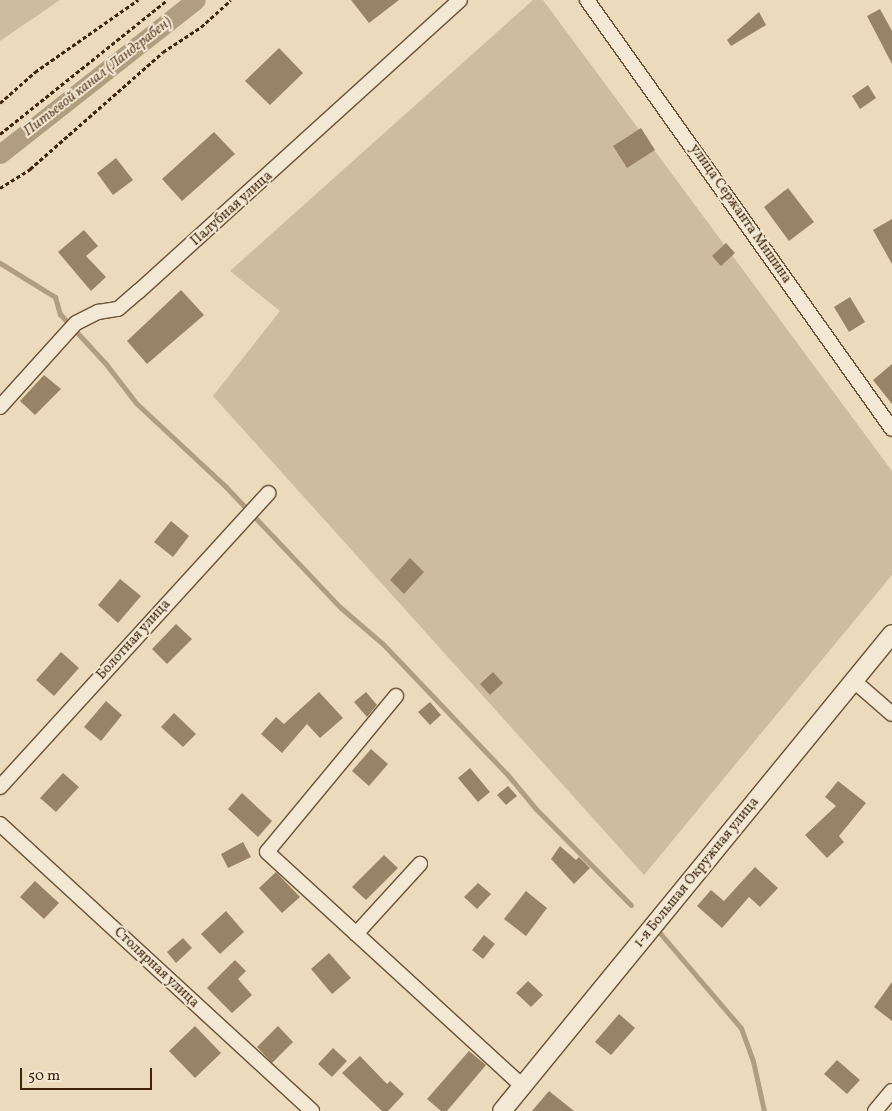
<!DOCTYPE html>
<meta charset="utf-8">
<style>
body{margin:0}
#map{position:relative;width:892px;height:1111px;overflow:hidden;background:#ebdbbc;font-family:Vollkorn,serif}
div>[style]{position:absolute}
.green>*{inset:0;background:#cebc9e}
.stream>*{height:5px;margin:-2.5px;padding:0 2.5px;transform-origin:2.5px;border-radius:2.5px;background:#b19d80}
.canal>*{height:19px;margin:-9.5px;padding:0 9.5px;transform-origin:9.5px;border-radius:9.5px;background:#b19d80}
.building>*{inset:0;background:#998367}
.path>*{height:3px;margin-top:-1.5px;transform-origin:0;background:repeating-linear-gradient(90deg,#40240b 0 4px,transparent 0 6.5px)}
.roads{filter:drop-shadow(1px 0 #6b5237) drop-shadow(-1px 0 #6b5237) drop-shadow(0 1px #6b5237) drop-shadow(0 -1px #6b5237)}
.minor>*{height:14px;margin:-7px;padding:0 7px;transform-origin:7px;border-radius:7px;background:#f2e8d3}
.tertiary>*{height:18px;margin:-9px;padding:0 9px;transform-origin:9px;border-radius:9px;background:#f2e8d3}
span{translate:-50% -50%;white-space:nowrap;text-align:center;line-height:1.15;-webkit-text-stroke:4px #f2e8d3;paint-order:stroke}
.street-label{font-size:14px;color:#40240b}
.water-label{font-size:15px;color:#62482e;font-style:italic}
.scale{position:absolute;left:20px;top:1068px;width:132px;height:22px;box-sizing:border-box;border:2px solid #40240b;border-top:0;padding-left:6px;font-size:15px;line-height:18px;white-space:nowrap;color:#40240b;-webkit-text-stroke:4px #f2e8d3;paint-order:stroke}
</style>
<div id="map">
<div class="green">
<div style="clip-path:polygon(0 0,60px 0,0 41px)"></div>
<div style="clip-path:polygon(533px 0,543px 0,892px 471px,892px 575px,644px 875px,213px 396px,280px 311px,230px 271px)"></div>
</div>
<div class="stream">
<div style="left:0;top:263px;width:65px;rotate:31.7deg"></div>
<div style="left:55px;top:297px;width:18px;rotate:74deg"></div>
<div style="left:60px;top:314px;width:68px;rotate:47.4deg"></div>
<div style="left:106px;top:364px;width:49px;rotate:52.4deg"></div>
<div style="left:136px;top:403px;width:123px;rotate:43deg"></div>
<div style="left:226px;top:487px;width:167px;rotate:46.5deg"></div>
<div style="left:341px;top:608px;width:55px;rotate:40.6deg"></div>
<div style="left:383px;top:644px;width:180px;rotate:46.4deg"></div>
<div style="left:507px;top:774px;width:45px;rotate:50.4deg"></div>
<div style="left:536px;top:809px;width:135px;rotate:45.3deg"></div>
<div style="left:659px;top:932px;width:126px;rotate:49.5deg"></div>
<div style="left:741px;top:1028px;width:35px;rotate:70deg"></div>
<div style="left:753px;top:1061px;width:51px;rotate:77.6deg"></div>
</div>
<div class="canal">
<div style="left:0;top:154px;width:249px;rotate:-38.2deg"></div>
</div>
<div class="building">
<div style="clip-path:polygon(351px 0,399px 0,369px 23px)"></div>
<div style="clip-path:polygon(880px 9px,892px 31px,892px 64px,867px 16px)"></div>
<div style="clip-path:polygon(759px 12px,766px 25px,731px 46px,727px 40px)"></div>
<div style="clip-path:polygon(279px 48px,303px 73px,270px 105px,245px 81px)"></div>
<div style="clip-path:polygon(868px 85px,876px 98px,860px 109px,852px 96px)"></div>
<div style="clip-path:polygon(641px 128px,655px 150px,627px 168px,613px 146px)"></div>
<div style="clip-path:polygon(214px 132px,235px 154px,182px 201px,162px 179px)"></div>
<div style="clip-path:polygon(116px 158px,133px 180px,113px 195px,97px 173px)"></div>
<div style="clip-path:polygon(788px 188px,814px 222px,789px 241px,764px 207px)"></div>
<div style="clip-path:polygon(892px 219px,892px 264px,873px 230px)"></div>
<div style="clip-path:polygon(84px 230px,98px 246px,86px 256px,106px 277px,91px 291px,58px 252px)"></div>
<div style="clip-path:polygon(726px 243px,735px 253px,721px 266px,712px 256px)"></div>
<div style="clip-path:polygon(181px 290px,204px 315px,147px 364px,127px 341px)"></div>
<div style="clip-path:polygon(850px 297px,865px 322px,849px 332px,834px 307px)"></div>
<div style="clip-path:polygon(892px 364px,892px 404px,873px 380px)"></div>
<div style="clip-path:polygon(44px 375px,61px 389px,35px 415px,20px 401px)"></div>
<div style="clip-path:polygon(171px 521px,189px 536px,173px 557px,154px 542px)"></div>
<div style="clip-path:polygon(410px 558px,424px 572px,404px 594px,390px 580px)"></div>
<div style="clip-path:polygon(120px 579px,141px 596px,118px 623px,98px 605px)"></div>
<div style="clip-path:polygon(176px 624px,192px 639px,167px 664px,152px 649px)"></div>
<div style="clip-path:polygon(61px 652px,79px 668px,54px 696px,36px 680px)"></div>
<div style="clip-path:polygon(493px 672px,503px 683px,490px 695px,480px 684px)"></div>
<div style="clip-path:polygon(319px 692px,343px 718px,320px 738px,307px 724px,282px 753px,261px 734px,276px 717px,284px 724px)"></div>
<div style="clip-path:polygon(366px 692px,377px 705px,367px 717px,354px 702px)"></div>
<div style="clip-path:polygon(106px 701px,122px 715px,101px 741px,84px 727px)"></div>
<div style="clip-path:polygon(430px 702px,441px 715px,430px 725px,418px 712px)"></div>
<div style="clip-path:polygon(174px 713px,196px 734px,183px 747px,161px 727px)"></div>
<div style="clip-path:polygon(371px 749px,388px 764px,369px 786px,352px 771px)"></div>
<div style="clip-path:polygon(470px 768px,490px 792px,478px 802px,458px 778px)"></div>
<div style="clip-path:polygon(63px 773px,79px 787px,56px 812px,40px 798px)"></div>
<div style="clip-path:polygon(838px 781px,866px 803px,839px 836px,844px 842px,827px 858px,805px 835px,836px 806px,825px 797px)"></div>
<div style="clip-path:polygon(508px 786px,517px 796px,506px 805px,497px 795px)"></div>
<div style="clip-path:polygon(242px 793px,272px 821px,258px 837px,228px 809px)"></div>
<div style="clip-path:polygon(243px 842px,251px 857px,228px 868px,221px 854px)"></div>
<div style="clip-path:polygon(560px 846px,576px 860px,579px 857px,590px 868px,574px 884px,551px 859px)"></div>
<div style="clip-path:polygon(384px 855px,398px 868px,366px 900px,352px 887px)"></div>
<div style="clip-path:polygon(755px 867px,778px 888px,760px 907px,749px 897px,722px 928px,697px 906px,711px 890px,724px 901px)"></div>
<div style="clip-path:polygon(276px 872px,300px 897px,282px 913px,259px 888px)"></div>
<div style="clip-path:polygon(35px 881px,59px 903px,44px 919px,20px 897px)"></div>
<div style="clip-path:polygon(478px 883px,491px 894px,477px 909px,464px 897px)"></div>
<div style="clip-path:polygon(526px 891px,547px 908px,526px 936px,504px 919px)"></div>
<div style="clip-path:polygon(226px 911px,244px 932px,220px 954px,201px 934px)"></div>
<div style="clip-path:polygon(484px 935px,495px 944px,483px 959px,472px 950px)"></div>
<div style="clip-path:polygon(183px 938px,192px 948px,176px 963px,167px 952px)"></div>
<div style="clip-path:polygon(329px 953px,351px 978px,332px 994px,311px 969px)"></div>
<div style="clip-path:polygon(235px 960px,246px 971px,238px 979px,252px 995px,232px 1013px,207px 988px)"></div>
<div style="clip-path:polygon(528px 981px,543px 995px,531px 1007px,516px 993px)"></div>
<div style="clip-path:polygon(892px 982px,892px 1021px,874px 1007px)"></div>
<div style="clip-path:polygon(619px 1014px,635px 1028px,611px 1055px,595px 1042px)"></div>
<div style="clip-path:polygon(195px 1026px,221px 1053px,195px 1078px,169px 1051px)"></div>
<div style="clip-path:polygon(278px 1026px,293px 1042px,272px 1063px,257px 1047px)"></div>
<div style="clip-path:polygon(333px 1048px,347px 1061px,332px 1077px,318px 1064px)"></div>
<div style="clip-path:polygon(469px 1051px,486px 1065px,447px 1111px,441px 1111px,427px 1099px)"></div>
<div style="clip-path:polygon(360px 1056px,387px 1084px,390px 1081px,404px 1094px,388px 1111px,382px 1111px,342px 1073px)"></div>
<div style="clip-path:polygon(837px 1060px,860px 1080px,847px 1094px,824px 1074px)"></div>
<div style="clip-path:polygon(549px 1091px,574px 1111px,532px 1111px)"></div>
</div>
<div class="path">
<div style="left:0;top:103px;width:47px;rotate:-41.5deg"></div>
<div style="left:35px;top:72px;width:126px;rotate:-35deg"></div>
<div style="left:0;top:134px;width:214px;rotate:-38.7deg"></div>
<div style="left:0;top:188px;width:36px;rotate:-32deg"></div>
<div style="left:30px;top:169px;width:177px;rotate:-41.3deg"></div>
<div style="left:163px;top:52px;width:45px;rotate:-33.3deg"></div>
<div style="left:201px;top:27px;width:40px;rotate:-42deg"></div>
</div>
<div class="roads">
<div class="minor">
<div style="left:587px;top:0;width:526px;rotate:54.59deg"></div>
<div style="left:0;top:407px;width:113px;rotate:-47.9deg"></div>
<div style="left:76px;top:323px;width:25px;rotate:-27deg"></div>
<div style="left:98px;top:312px;width:20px;rotate:-9deg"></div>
<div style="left:118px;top:309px;width:28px;rotate:-41deg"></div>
<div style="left:139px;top:291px;width:433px;rotate:-42.2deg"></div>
<div style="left:854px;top:681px;width:50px;rotate:41deg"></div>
<div style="left:396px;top:696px;width:202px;rotate:129.6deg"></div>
<div style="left:267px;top:852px;width:346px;rotate:42.5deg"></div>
<div style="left:0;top:787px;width:398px;rotate:-47.6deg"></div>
<div style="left:0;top:824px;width:424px;rotate:42.6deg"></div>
<div style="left:356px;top:934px;width:95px;rotate:-47.6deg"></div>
<div style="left:875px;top:1111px;width:26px;rotate:-50deg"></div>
</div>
<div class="tertiary">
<div style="left:502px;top:1111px;width:616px;rotate:-50.73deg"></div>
</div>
</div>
<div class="street-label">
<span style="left:232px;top:209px;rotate:-42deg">Палубная улица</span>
<span style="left:740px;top:214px;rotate:55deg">улица Сержанта Мишина</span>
<span style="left:134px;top:640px;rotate:-48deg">Болотная улица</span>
<span style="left:697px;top:873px;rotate:-51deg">1-я Большая Окружная улица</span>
<span style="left:156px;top:968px;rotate:43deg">Столярная улица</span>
</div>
<div class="water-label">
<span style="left:98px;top:77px;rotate:-38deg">Питьевой канал (Ландграбен)</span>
</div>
<div class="scale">50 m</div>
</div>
